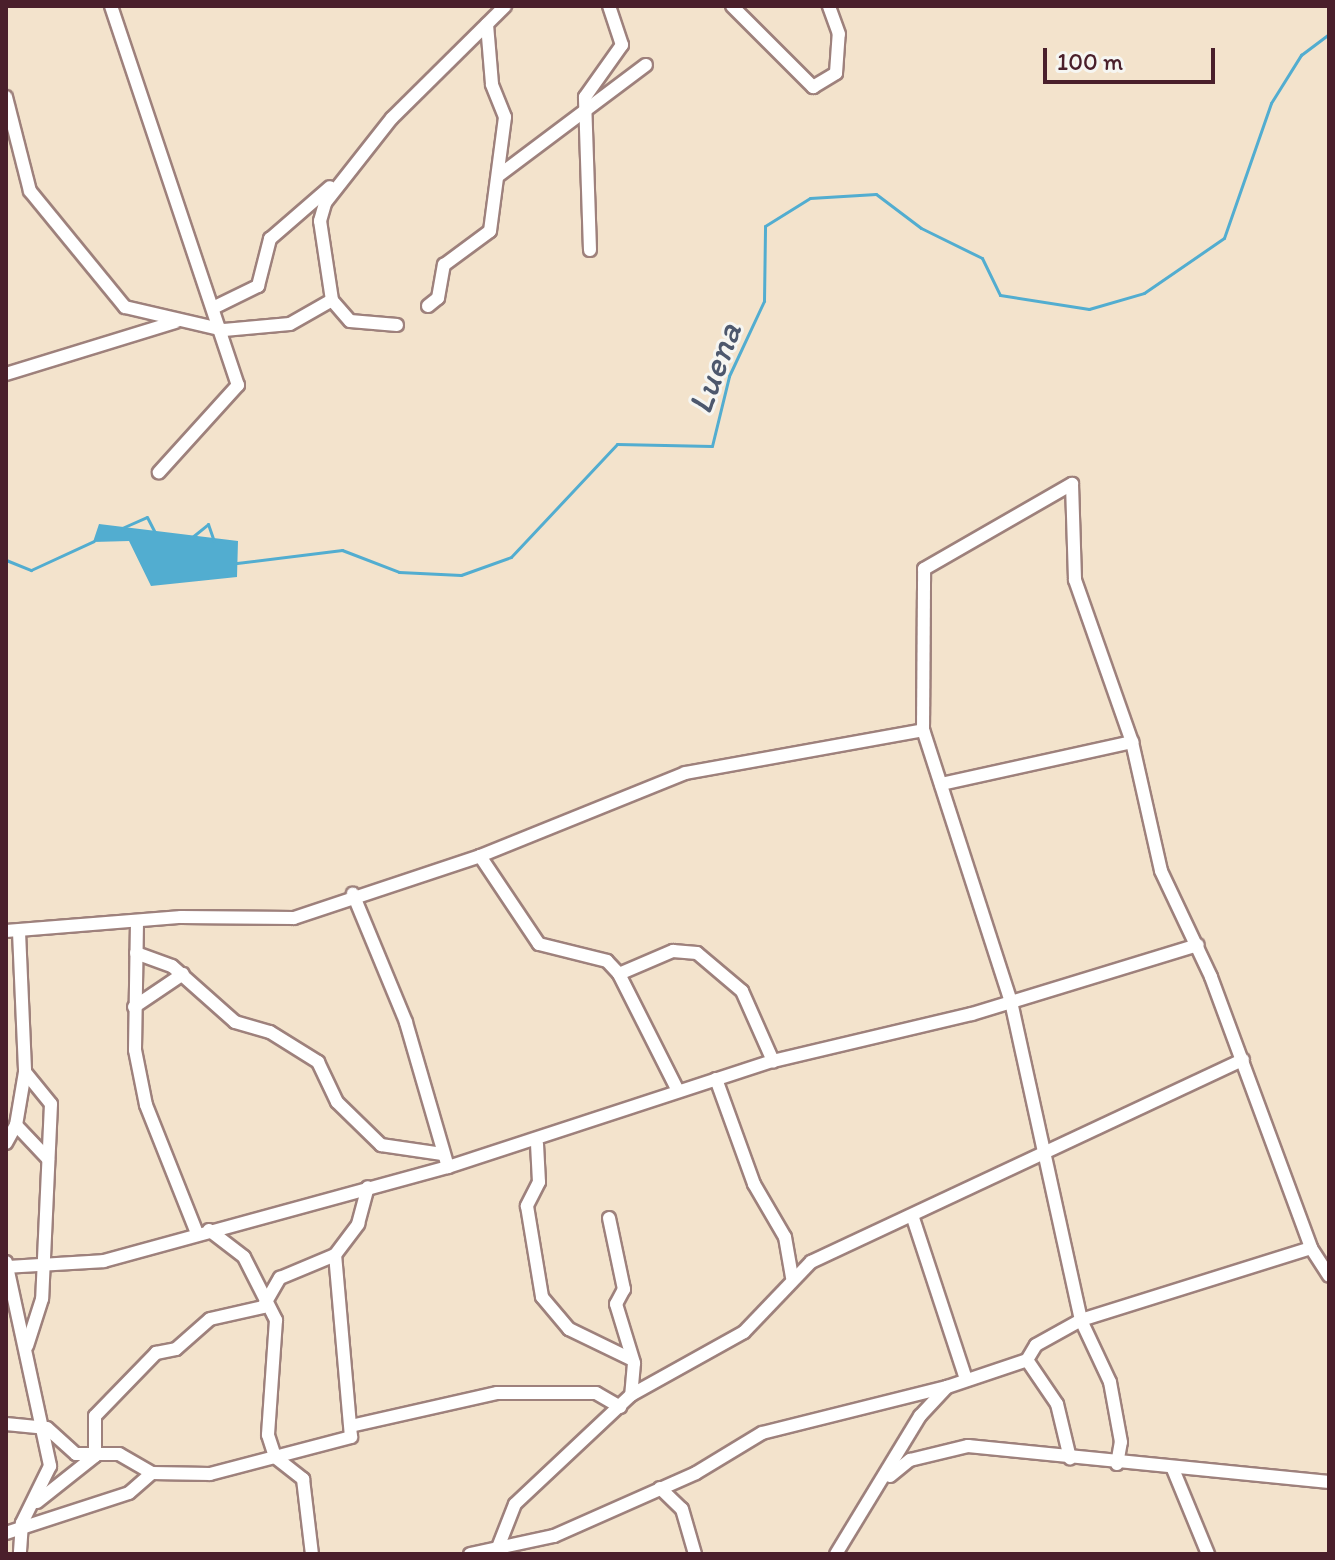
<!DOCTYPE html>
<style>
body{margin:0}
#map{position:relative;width:1335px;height:1560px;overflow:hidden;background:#f3e3cc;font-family:Itim,sans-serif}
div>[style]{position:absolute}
.water>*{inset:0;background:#52add0}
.stream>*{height:3px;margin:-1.5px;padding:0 1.5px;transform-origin:1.5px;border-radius:1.5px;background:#52add0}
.roads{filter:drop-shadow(2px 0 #9e817c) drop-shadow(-2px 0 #9e817c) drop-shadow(0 2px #9e817c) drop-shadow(0 -2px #9e817c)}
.minor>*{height:12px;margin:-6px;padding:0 6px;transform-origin:6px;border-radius:6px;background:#fff}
span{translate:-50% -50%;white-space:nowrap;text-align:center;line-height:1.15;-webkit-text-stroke:6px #f6f6f2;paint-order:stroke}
.water-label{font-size:36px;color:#4d586d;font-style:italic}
.frame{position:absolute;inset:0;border:8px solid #4a1f2b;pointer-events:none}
.scale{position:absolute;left:1043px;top:48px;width:172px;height:36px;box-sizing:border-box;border:4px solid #4a1f2b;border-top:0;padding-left:10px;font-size:24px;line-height:28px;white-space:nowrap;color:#4a1f2b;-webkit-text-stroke:6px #f6f6f2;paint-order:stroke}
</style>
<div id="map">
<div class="water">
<div style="clip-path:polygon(99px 524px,238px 541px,237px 577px,151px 586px,129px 541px,93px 542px)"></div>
</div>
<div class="stream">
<div style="left:122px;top:528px;width:27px;rotate:-24deg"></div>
<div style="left:147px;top:517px;width:18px;rotate:63deg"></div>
<div style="left:191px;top:538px;width:22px;rotate:-39deg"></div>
<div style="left:208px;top:524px;width:18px;rotate:71deg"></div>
<div style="left:6px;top:560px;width:27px;rotate:22deg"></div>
<div style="left:31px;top:570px;width:69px;rotate:-24.7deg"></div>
<div style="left:237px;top:563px;width:106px;rotate:-7.1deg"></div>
<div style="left:342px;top:550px;width:61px;rotate:21.1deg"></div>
<div style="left:399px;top:572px;width:62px;rotate:2.8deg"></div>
<div style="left:461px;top:575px;width:53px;rotate:-19.8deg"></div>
<div style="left:511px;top:557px;width:155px;rotate:-46.8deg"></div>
<div style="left:617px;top:444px;width:95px;rotate:1.2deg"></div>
<div style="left:712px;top:446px;width:72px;rotate:-76.3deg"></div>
<div style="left:729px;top:376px;width:83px;rotate:-65deg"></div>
<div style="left:764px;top:301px;width:75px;rotate:-89.2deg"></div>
<div style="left:765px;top:226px;width:53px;rotate:-31.9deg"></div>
<div style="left:810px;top:198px;width:66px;rotate:-3.5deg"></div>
<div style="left:876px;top:194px;width:56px;rotate:37.1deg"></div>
<div style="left:921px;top:228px;width:68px;rotate:26.2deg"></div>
<div style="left:982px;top:258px;width:41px;rotate:64.1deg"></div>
<div style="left:1000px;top:295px;width:90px;rotate:8.9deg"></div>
<div style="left:1089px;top:309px;width:57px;rotate:-16.2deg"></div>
<div style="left:1144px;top:293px;width:97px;rotate:-34.5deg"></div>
<div style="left:1224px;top:238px;width:143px;rotate:-70.8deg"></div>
<div style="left:1271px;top:103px;width:57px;rotate:-58deg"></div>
<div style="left:1301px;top:55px;width:35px;rotate:-37deg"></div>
</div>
<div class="roads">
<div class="minor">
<div style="left:111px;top:6px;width:400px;rotate:71.5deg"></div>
<div style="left:238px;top:385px;width:118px;rotate:132.2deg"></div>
<div style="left:732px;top:6px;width:115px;rotate:45deg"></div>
<div style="left:813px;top:87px;width:27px;rotate:-31deg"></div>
<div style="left:836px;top:73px;width:39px;rotate:-86deg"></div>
<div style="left:839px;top:34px;width:30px;rotate:-110deg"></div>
<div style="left:6px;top:97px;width:97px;rotate:75.7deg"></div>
<div style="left:30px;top:191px;width:150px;rotate:50.7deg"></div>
<div style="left:125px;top:307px;width:102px;rotate:13.1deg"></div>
<div style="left:224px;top:330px;width:66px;rotate:-5.2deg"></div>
<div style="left:290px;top:324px;width:48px;rotate:-29.7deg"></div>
<div style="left:498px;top:176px;width:185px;rotate:-36.9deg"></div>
<div style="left:590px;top:250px;width:153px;rotate:-91.9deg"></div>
<div style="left:585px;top:97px;width:64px;rotate:-54.6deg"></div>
<div style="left:622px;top:45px;width:41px;rotate:-108.4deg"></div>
<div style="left:428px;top:306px;width:13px;rotate:-39deg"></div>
<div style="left:438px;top:298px;width:34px;rotate:-80deg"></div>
<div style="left:444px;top:265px;width:57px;rotate:-36.5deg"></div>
<div style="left:490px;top:231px;width:115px;rotate:-82.5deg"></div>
<div style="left:505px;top:117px;width:35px;rotate:-112deg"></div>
<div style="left:492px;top:84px;width:60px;rotate:-94.8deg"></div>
<div style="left:215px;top:307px;width:48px;rotate:-26deg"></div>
<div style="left:258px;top:286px;width:49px;rotate:-75.7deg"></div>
<div style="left:270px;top:239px;width:79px;rotate:-40.9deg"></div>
<div style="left:397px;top:325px;width:47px;rotate:-175.1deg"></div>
<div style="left:350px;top:321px;width:28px;rotate:-131deg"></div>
<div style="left:332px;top:300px;width:80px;rotate:-98.6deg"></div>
<div style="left:320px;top:221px;width:19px;rotate:-74deg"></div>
<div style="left:325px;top:203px;width:108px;rotate:-51.8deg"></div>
<div style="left:392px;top:118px;width:159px;rotate:-44.7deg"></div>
<div style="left:6px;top:374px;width:177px;rotate:-17.1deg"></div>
<div style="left:941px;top:784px;width:196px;rotate:-12.4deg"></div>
<div style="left:480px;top:856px;width:106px;rotate:56.2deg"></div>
<div style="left:539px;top:944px;width:70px;rotate:14deg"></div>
<div style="left:607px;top:961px;width:18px;rotate:47deg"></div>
<div style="left:619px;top:974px;width:131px;rotate:63.2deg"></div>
<div style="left:137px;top:922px;width:128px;rotate:90.9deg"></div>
<div style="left:135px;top:1050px;width:56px;rotate:78.7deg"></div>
<div style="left:146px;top:1105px;width:138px;rotate:68.3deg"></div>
<div style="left:6px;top:931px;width:176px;rotate:-4.6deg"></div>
<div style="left:181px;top:917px;width:113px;rotate:0.5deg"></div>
<div style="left:294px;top:918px;width:196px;rotate:-18.4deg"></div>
<div style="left:480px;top:856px;width:221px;rotate:-22deg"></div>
<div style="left:685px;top:773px;width:242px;rotate:-10.2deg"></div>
<div style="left:19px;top:932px;width:140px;rotate:87.5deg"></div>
<div style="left:25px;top:1072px;width:54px;rotate:99.6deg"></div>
<div style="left:16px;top:1125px;width:47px;rotate:46.7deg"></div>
<div style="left:136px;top:953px;width:38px;rotate:20deg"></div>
<div style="left:172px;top:966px;width:84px;rotate:41.6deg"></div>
<div style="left:235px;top:1022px;width:36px;rotate:16deg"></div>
<div style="left:270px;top:1032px;width:57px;rotate:32deg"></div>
<div style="left:318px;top:1062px;width:44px;rotate:64.6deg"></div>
<div style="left:337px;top:1102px;width:62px;rotate:44.3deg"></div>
<div style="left:381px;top:1145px;width:62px;rotate:8.4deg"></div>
<div style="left:619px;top:974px;width:59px;rotate:-23.1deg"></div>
<div style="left:673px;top:951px;width:24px;rotate:5deg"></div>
<div style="left:697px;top:953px;width:59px;rotate:40.2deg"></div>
<div style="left:742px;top:991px;width:77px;rotate:66.1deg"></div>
<div style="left:134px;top:1007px;width:59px;rotate:-34deg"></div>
<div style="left:25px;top:1072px;width:41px;rotate:50.9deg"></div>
<div style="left:51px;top:1104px;width:195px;rotate:92.6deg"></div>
<div style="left:42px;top:1299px;width:49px;rotate:107.7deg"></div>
<div style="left:716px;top:1079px;width:112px;rotate:70.1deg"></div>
<div style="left:754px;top:1184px;width:61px;rotate:59.7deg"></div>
<div style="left:785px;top:1237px;width:41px;rotate:80.1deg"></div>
<div style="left:6px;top:1143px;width:21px;rotate:-61deg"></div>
<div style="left:537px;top:1144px;width:38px;rotate:87deg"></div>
<div style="left:539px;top:1182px;width:27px;rotate:117deg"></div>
<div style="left:527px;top:1206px;width:92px;rotate:80.6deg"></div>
<div style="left:542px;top:1297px;width:42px;rotate:49.8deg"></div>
<div style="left:569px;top:1329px;width:69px;rotate:25.8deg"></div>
<div style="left:448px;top:1167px;width:342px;rotate:-18.1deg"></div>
<div style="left:773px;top:1061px;width:204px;rotate:-13.3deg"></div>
<div style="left:972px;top:1014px;width:236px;rotate:-17deg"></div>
<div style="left:609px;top:1218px;width:73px;rotate:78.1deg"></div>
<div style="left:624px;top:1289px;width:17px;rotate:118deg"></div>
<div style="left:616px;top:1304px;width:62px;rotate:73deg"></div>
<div style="left:634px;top:1363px;width:32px;rotate:95deg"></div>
<div style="left:913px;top:1218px;width:169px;rotate:71.8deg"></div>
<div style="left:209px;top:1230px;width:44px;rotate:37.6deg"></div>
<div style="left:244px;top:1257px;width:71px;rotate:63.1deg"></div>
<div style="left:276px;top:1320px;width:115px;rotate:94deg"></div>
<div style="left:268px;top:1435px;width:23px;rotate:72deg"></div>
<div style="left:275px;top:1457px;width:36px;rotate:38deg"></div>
<div style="left:303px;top:1479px;width:76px;rotate:83.2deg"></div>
<div style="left:6px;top:1262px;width:209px;rotate:77.8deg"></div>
<div style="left:50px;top:1466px;width:64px;rotate:116.2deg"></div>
<div style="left:22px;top:1523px;width:31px;rotate:94deg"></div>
<div style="left:6px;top:1267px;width:98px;rotate:-3.5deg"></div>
<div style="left:104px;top:1261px;width:357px;rotate:-15.3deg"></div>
<div style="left:448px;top:1167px;width:151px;rotate:-106.2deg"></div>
<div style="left:406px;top:1022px;width:139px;rotate:-112.5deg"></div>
<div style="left:1027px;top:1360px;width:53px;rotate:55.7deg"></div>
<div style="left:1057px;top:1404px;width:56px;rotate:76.5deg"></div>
<div style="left:6px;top:1424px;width:41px;rotate:5.6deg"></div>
<div style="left:47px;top:1428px;width:39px;rotate:42deg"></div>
<div style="left:76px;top:1454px;width:43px"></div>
<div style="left:119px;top:1454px;width:38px;rotate:30deg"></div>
<div style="left:355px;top:1425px;width:146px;rotate:-12.7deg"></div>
<div style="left:497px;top:1393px;width:99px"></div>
<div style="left:596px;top:1393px;width:28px;rotate:30deg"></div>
<div style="left:1117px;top:1464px;width:22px;rotate:-80deg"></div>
<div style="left:1121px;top:1442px;width:61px;rotate:-100.4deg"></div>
<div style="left:1110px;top:1382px;width:68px;rotate:-115.1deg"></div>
<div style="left:1081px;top:1320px;width:326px;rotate:-102.4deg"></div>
<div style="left:1011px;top:1002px;width:286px;rotate:-107.9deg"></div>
<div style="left:923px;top:730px;width:161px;rotate:-89.6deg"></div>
<div style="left:924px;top:569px;width:171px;rotate:-29.9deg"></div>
<div style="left:1072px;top:484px;width:96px;rotate:88.2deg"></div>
<div style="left:1075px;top:580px;width:172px;rotate:70.6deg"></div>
<div style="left:1132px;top:742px;width:132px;rotate:77.3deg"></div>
<div style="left:1161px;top:871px;width:117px;rotate:64.7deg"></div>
<div style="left:1211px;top:977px;width:289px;rotate:69.7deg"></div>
<div style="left:1311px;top:1248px;width:33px;rotate:57deg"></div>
<div style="left:1173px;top:1469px;width:92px;rotate:67.6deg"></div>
<div style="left:890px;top:1476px;width:26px;rotate:-39deg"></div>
<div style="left:910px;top:1460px;width:60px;rotate:-13.6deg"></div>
<div style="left:968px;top:1446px;width:363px;rotate:5.7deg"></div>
<div style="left:660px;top:1488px;width:30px;rotate:44deg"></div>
<div style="left:682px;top:1509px;width:47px;rotate:73.9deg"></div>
<div style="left:37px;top:1502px;width:74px;rotate:-38.4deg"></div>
<div style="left:95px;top:1456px;width:40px;rotate:-90deg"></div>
<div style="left:95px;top:1416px;width:88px;rotate:-45.9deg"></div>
<div style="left:156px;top:1353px;width:20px;rotate:-11deg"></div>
<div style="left:176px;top:1349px;width:45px;rotate:-41.4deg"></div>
<div style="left:210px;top:1319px;width:54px;rotate:-12.8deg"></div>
<div style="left:263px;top:1307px;width:34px;rotate:-60deg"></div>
<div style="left:280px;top:1278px;width:60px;rotate:-22.7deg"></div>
<div style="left:6px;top:1533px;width:129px;rotate:-18deg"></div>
<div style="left:129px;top:1493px;width:30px;rotate:-41deg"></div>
<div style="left:152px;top:1473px;width:58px;rotate:1deg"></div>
<div style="left:210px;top:1474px;width:146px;rotate:-14.7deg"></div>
<div style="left:351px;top:1437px;width:183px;rotate:-95deg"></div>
<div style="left:335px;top:1255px;width:39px;rotate:-53deg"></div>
<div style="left:358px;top:1224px;width:38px;rotate:-75deg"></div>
<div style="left:470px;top:1554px;width:86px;rotate:-12.1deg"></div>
<div style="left:554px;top:1536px;width:155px;rotate:-23.9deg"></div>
<div style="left:696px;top:1473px;width:77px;rotate:-31.2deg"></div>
<div style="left:762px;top:1433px;width:191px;rotate:-14deg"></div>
<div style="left:947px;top:1387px;width:84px;rotate:-18.6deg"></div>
<div style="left:1027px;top:1360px;width:17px;rotate:-59deg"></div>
<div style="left:1036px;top:1345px;width:51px;rotate:-29.1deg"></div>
<div style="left:1081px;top:1320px;width:241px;rotate:-17.4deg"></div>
<div style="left:502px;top:1554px;width:6px;rotate:-141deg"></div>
<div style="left:497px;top:1550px;width:49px;rotate:-68.6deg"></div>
<div style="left:515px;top:1504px;width:159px;rotate:-43.2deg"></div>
<div style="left:631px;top:1395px;width:129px;rotate:-29.1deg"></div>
<div style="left:744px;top:1332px;width:97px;rotate:-46.3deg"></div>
<div style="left:811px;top:1262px;width:477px;rotate:-25.1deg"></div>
<div style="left:836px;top:1554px;width:162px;rotate:-58.7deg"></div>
<div style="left:920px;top:1416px;width:40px;rotate:-47deg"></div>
</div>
</div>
<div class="water-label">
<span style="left:714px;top:368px;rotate:-70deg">Luena</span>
</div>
<div class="frame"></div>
<div class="scale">100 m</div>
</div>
